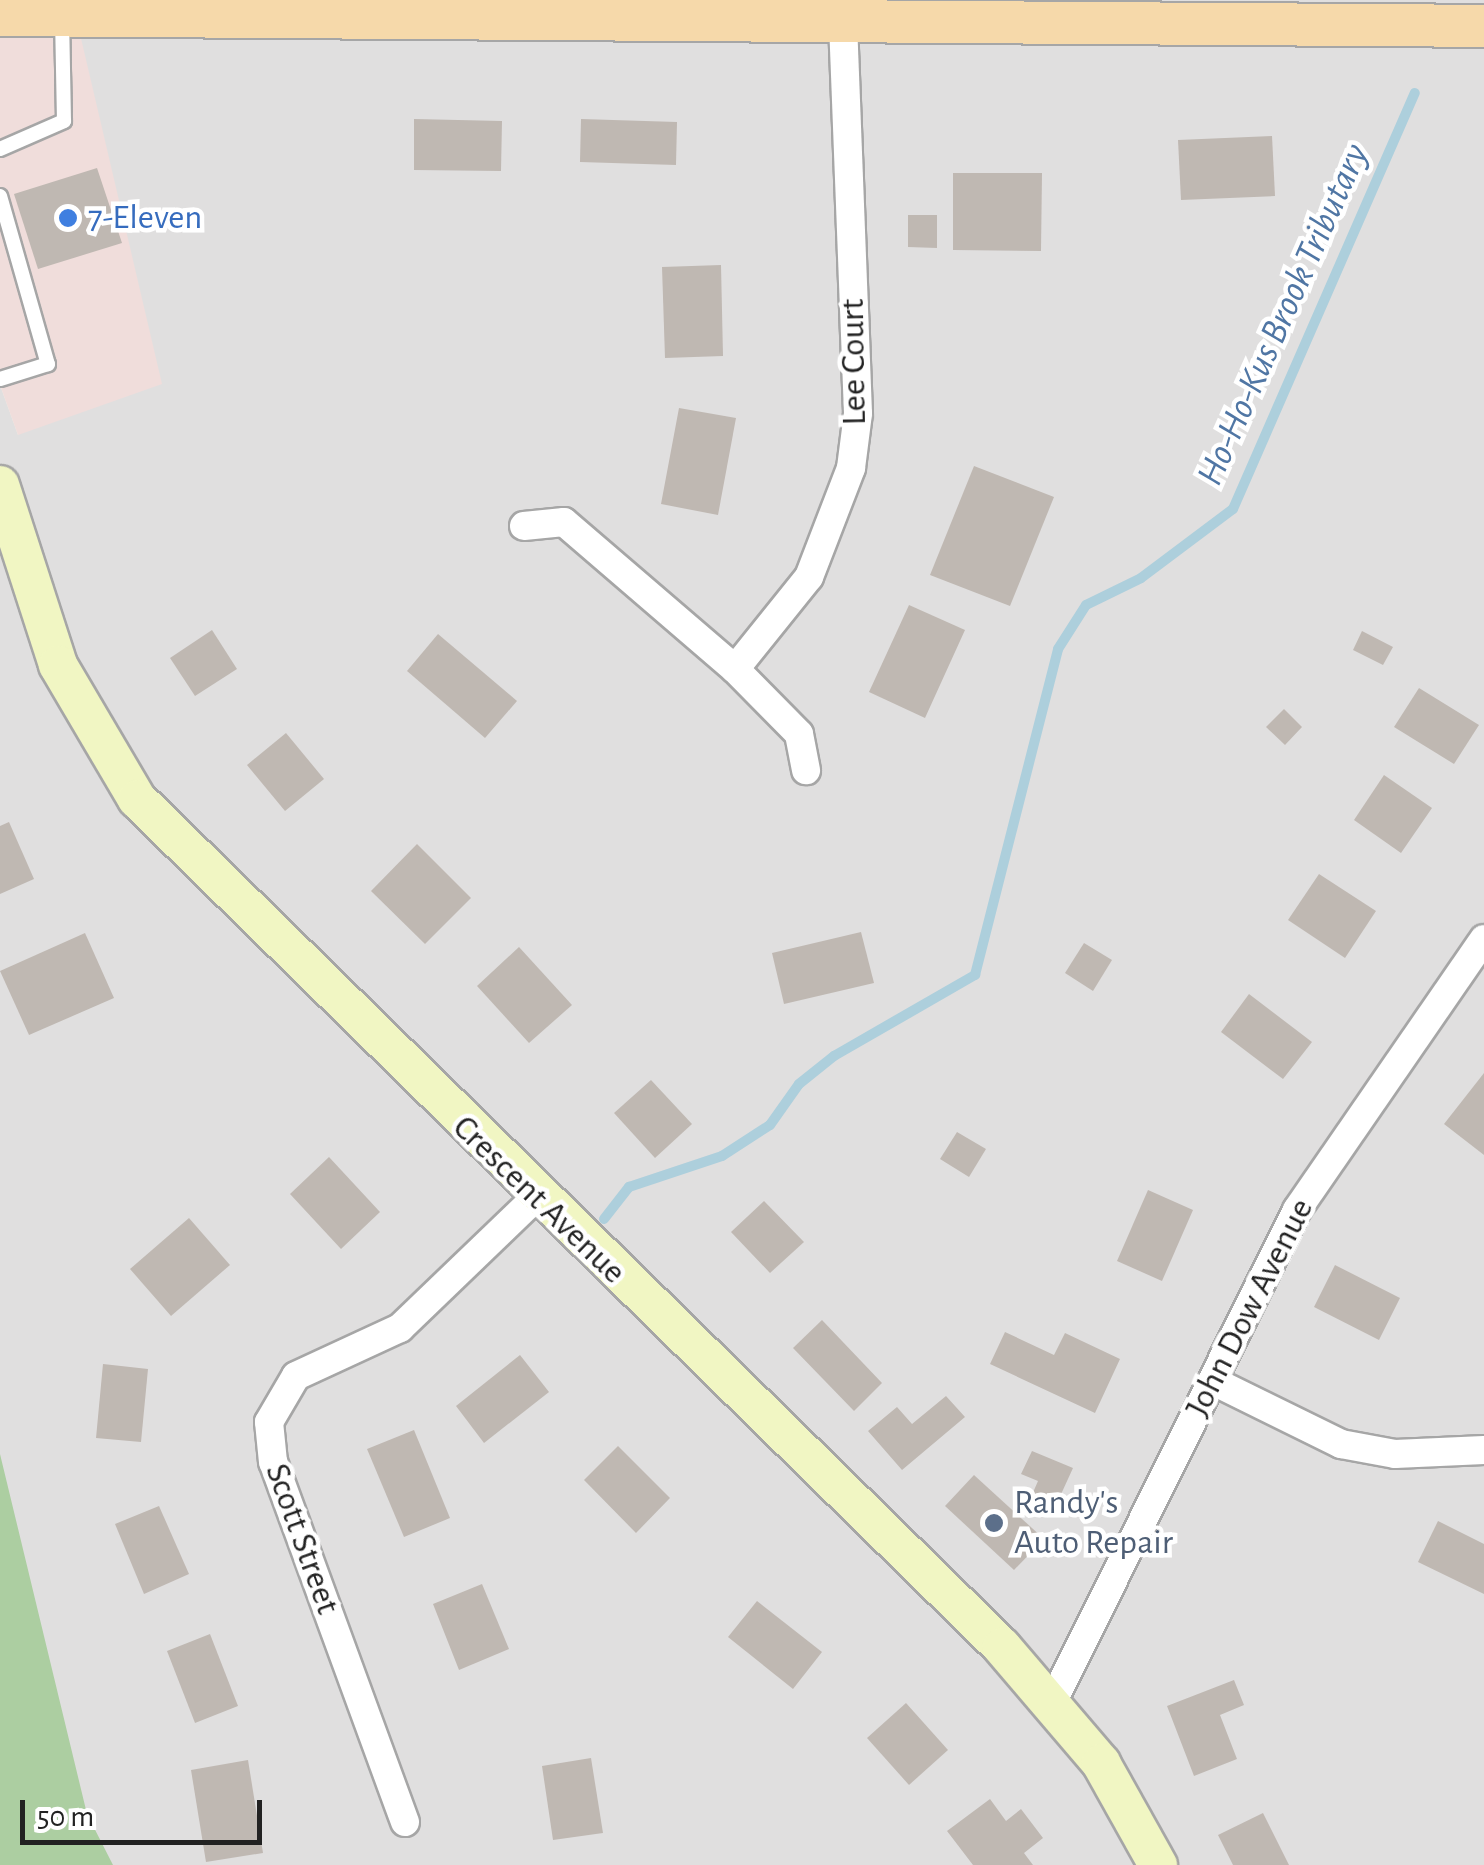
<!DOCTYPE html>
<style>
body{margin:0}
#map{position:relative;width:1484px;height:1865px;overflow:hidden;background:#f1efe9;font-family:"Alegreya Sans",sans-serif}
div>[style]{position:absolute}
.residential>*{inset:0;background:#e0dfdf}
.commercial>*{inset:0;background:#f0dddb}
.forest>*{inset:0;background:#accea1}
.stream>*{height:10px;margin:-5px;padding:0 5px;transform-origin:5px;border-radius:5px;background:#adcfdc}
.building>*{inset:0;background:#bfb8b2}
.roads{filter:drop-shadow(2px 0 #a6a6a6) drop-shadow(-2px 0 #a6a6a6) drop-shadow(0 2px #a6a6a6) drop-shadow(0 -2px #a6a6a6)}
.service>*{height:14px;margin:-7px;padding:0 7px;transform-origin:7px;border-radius:7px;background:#fff}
.minor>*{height:28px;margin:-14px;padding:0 14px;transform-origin:14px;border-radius:14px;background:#fff}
.secondary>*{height:38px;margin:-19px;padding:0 19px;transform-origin:19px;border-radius:19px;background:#f1f6c3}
.primary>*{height:42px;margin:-21px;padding:0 21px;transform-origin:21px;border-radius:21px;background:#f6d9aa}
.dots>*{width:28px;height:28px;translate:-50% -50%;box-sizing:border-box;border:5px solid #fff;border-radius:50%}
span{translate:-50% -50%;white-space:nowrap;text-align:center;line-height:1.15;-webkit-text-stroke:9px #fff;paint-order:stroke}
.shop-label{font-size:35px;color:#366cbe}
.left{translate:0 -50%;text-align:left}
.street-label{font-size:35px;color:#222}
.service-label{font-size:35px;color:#4e5e75}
.water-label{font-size:38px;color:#5076a4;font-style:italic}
.scale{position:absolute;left:20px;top:1800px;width:242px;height:45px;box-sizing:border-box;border:5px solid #222;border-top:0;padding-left:12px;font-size:30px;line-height:35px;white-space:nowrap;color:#222;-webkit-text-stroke:8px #fff;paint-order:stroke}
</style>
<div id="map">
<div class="residential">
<div style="clip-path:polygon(72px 0,1484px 0,1484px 1865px,0 1865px,0 385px,18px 435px)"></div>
</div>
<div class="commercial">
<div style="clip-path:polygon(0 0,72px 0,162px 384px,18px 435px,0 385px)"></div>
</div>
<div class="forest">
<div style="clip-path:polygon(0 1454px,87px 1814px,113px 1865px,0 1865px)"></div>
</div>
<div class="stream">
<div style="left:604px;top:1219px;width:41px;rotate:-52deg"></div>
<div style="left:629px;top:1187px;width:98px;rotate:-18.4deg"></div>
<div style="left:722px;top:1156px;width:57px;rotate:-32.9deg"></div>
<div style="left:770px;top:1125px;width:50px;rotate:-54.7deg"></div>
<div style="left:799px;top:1084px;width:45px;rotate:-38.7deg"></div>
<div style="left:834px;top:1056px;width:163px;rotate:-29.9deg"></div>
<div style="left:975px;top:975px;width:336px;rotate:-75.7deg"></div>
<div style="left:1058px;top:649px;width:52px;rotate:-57.5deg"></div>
<div style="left:1086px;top:605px;width:61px;rotate:-26.1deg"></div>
<div style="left:1141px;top:578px;width:115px;rotate:-36.9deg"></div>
<div style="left:1233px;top:509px;width:454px;rotate:-66.4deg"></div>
</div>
<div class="building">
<div style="clip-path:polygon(414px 119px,502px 121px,501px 171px,414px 170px)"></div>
<div style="clip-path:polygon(581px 119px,677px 122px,676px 165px,580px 162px)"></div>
<div style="clip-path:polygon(1272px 136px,1275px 196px,1181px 200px,1178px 140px)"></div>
<div style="clip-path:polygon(97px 168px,122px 243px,38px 269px,14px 194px)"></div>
<div style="clip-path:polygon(953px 173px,1042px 173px,1041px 251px,953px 250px)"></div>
<div style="clip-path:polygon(908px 215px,937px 215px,937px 248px,908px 247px)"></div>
<div style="clip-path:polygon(721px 265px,723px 356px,665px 358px,662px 267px)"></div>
<div style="clip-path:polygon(679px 408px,736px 418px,718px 515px,661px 504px)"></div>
<div style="clip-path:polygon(974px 466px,1054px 497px,1010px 606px,930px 575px)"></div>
<div style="clip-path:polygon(909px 605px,965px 630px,925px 718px,869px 692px)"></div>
<div style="clip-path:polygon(212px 630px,237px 669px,195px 696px,170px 658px)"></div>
<div style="clip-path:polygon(1362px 631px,1393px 647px,1383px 665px,1353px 650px)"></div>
<div style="clip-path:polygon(438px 634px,517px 701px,485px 738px,407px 671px)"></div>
<div style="clip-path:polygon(1419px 688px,1479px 725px,1454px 764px,1394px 727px)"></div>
<div style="clip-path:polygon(1284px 709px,1302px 727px,1285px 745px,1266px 727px)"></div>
<div style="clip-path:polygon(286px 733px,324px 779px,285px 811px,247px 765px)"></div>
<div style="clip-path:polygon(1384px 775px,1432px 808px,1401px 853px,1354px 820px)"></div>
<div style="clip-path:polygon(9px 822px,34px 879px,0 894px,0 826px)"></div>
<div style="clip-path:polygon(417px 844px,471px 898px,425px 944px,371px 891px)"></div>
<div style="clip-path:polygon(1319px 874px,1376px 911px,1345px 958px,1288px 920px)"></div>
<div style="clip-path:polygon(861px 932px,874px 983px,784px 1004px,772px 953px)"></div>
<div style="clip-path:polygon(85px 933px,114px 998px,29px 1035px,0 971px)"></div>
<div style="clip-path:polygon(1084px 943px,1112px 960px,1093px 991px,1065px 973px)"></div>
<div style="clip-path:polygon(519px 947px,572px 1005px,529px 1043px,477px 986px)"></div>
<div style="clip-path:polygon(1249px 994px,1312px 1042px,1283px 1079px,1221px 1032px)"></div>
<div style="clip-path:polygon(1484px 1073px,1484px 1155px,1444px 1124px)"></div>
<div style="clip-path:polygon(651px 1080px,692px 1124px,655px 1158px,614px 1113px)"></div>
<div style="clip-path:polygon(957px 1132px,986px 1149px,969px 1177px,940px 1159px)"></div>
<div style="clip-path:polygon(329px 1157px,380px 1212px,341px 1249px,290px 1194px)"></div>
<div style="clip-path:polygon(1148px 1190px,1193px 1210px,1162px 1281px,1117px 1261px)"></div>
<div style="clip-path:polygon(764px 1201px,804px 1242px,770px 1273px,731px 1232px)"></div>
<div style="clip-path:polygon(189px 1218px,230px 1265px,171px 1316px,130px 1269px)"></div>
<div style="clip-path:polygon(1335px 1265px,1400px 1298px,1379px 1340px,1314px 1307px)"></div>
<div style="clip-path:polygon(822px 1320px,882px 1383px,854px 1411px,793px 1348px)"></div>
<div style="clip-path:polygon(1005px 1332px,1054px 1355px,1065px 1333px,1120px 1359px,1095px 1413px,990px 1364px)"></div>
<div style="clip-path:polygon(520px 1355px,549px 1392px,484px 1443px,456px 1406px)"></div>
<div style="clip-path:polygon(103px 1364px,148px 1369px,141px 1442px,96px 1438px)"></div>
<div style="clip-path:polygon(946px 1396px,965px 1417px,902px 1470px,868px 1431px,897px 1407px,912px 1424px)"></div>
<div style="clip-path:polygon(414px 1430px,450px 1518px,404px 1537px,367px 1449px)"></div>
<div style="clip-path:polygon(618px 1446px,670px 1498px,636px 1533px,584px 1480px)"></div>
<div style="clip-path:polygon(1032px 1451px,1073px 1468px,1052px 1514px,1028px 1504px,1038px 1481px,1021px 1474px)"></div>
<div style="clip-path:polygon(974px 1475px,1044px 1539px,1014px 1570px,945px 1506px)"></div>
<div style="clip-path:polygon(159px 1506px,189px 1574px,144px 1594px,115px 1524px)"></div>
<div style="clip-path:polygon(1438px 1521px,1484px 1544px,1484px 1594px,1418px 1562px)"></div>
<div style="clip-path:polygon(482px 1584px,509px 1649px,459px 1670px,433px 1604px)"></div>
<div style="clip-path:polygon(757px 1601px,822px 1652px,793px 1689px,728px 1637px)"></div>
<div style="clip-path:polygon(210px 1634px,238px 1706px,195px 1723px,167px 1651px)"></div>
<div style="clip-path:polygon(1234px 1680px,1244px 1705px,1220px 1715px,1237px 1759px,1194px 1776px,1167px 1706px)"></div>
<div style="clip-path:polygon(906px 1703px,948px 1750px,909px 1785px,867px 1738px)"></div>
<div style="clip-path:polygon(591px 1758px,603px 1833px,553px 1840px,542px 1766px)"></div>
<div style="clip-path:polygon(248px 1760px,263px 1853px,206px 1862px,191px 1770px)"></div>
<div style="clip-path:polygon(990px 1799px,1006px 1821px,1021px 1809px,1043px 1838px,1024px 1853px,1033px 1865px,973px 1865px,947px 1831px)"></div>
<div style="clip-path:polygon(1263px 1813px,1289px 1865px,1233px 1865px,1218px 1835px)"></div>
</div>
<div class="roads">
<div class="service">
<div style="left:0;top:149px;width:70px;rotate:-23.6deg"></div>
<div style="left:64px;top:121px;width:102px;rotate:-91.1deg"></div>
<div style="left:0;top:196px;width:175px;rotate:74.1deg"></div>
<div style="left:48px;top:364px;width:50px;rotate:162.6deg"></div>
</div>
<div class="minor">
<div style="left:524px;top:526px;width:40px;rotate:-5.7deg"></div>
<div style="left:564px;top:522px;width:225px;rotate:40.7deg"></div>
<div style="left:735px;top:669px;width:91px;rotate:45.4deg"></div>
<div style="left:799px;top:734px;width:37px;rotate:79deg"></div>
<div style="left:735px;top:669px;width:118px;rotate:-51.2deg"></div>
<div style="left:809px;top:577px;width:117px;rotate:-68.9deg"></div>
<div style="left:851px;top:468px;width:55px;rotate:-82.7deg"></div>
<div style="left:858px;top:413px;width:392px;rotate:-92.2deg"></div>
<div style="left:1213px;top:1381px;width:143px;rotate:26.2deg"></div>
<div style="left:1341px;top:1444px;width:55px;rotate:10.5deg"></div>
<div style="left:1395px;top:1454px;width:89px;rotate:-2.6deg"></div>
<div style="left:1053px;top:1701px;width:548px;rotate:-63.58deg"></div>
<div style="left:1297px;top:1210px;width:329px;rotate:-55.4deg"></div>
<div style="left:405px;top:1822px;width:383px;rotate:-110.1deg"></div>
<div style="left:273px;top:1462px;width:40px;rotate:-95.7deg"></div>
<div style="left:269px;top:1422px;width:53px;rotate:-59.6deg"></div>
<div style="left:296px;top:1376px;width:115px;rotate:-24.8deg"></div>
<div style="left:400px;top:1328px;width:189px;rotate:-43.9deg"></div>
</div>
<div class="secondary">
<div style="left:0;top:485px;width:189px;rotate:72.1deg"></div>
<div style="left:58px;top:665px;width:156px;rotate:59.5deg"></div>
<div style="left:137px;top:799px;width:1211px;rotate:44.43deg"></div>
<div style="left:1002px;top:1647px;width:153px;rotate:49.5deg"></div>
<div style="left:1101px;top:1763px;width:117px;rotate:60.8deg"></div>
</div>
<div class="primary">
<div style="left:0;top:15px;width:1484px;rotate:0.42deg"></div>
</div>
</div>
<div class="dots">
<div style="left:68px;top:218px;background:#3f7fe0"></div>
<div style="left:994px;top:1523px;background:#5c6f8a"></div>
</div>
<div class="shop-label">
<span class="left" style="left:88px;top:218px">7-Eleven</span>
</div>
<div class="street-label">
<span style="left:854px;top:362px;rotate:-91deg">Lee Court</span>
<span style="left:539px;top:1200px;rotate:44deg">Crescent Avenue</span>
<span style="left:1250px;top:1308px;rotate:-63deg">John Dow Avenue</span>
<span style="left:302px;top:1539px;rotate:70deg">Scott Street</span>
</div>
<div class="service-label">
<span class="left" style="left:1014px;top:1523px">Randy's<br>Auto Repair</span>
</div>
<div class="water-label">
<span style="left:1284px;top:315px;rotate:-66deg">Ho-Ho-Kus Brook Tributary</span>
</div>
<div class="scale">50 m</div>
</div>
